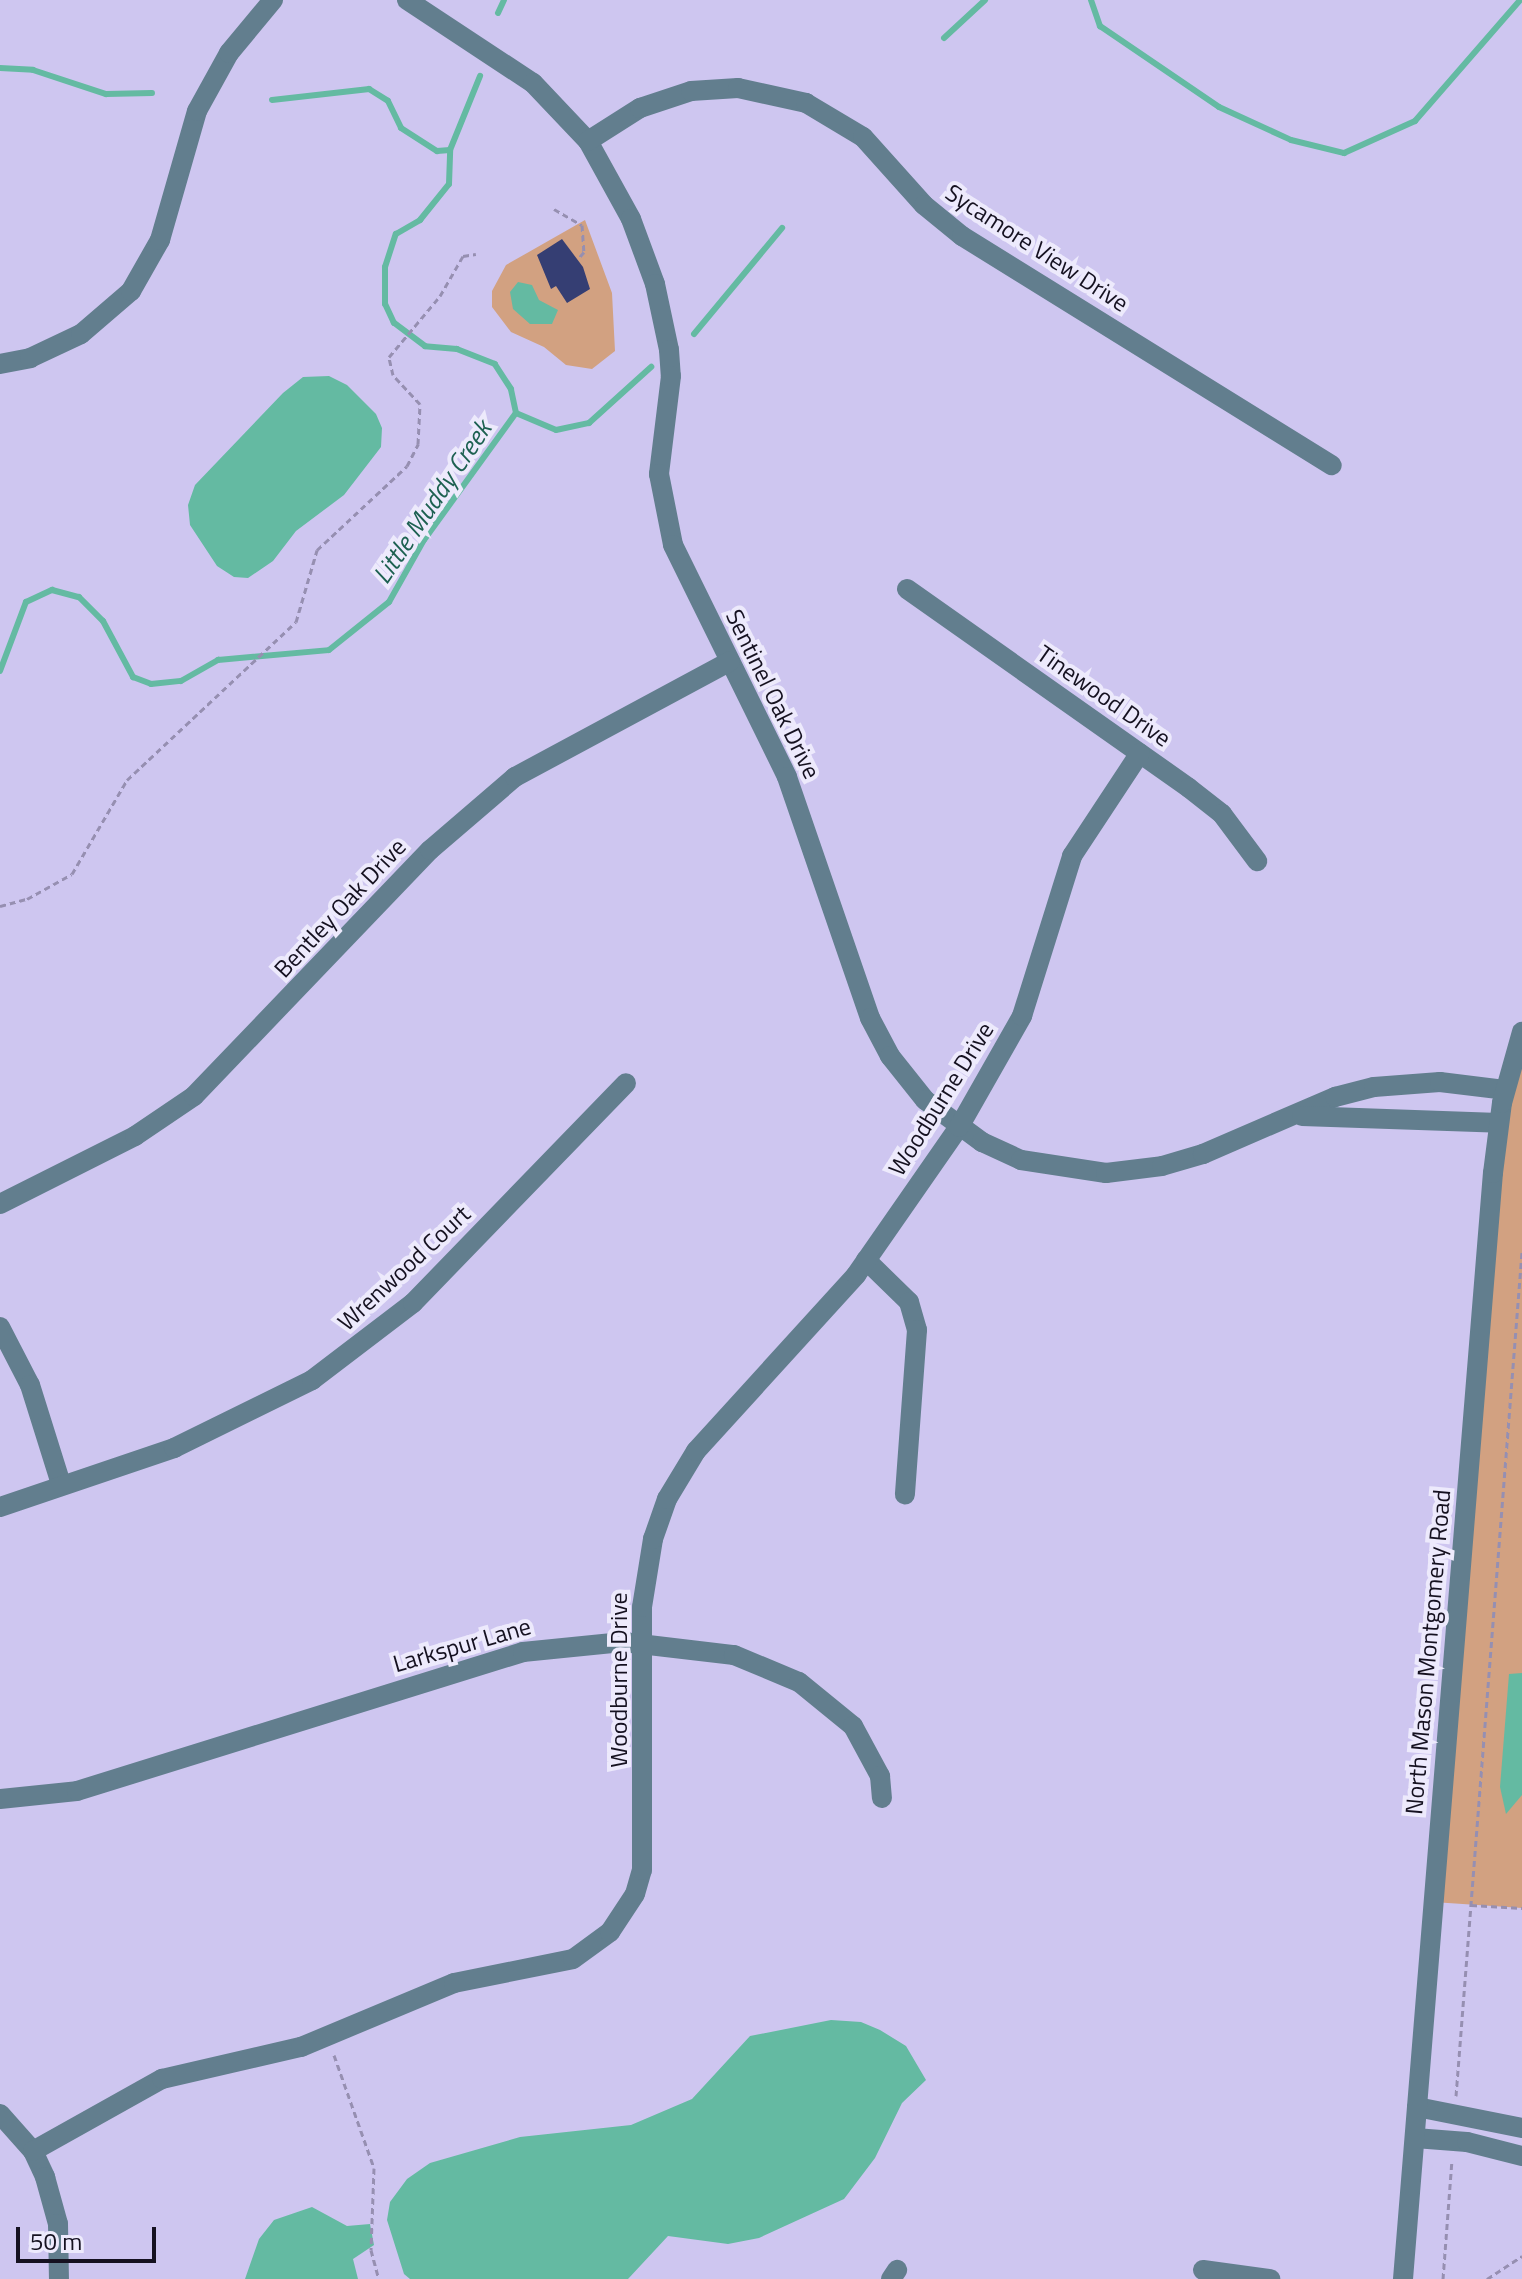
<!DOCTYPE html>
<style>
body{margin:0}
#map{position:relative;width:1522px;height:2279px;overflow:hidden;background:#cec6f0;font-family:"Titillium Web",sans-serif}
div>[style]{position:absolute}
.green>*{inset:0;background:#d2a181}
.water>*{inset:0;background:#64baa2}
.stream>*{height:6px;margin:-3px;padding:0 3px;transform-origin:3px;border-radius:3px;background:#64baa2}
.building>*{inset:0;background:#353e73}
.path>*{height:3px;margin-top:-1.5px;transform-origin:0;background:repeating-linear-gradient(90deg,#968fb1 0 6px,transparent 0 10px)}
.minor>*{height:20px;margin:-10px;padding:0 10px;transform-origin:10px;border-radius:10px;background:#627e8e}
span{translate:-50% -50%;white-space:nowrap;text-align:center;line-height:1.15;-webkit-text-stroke:8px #edeafc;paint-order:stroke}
.street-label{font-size:24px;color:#151120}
.water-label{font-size:26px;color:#1d6151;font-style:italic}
.scale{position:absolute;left:16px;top:2227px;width:140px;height:36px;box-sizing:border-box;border:4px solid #151120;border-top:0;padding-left:10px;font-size:24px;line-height:28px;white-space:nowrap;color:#151120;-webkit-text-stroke:6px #edeafc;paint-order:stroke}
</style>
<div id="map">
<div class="green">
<div style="clip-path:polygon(585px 220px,612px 293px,615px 351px,592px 369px,566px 365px,544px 347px,511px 332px,492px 307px,492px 291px,506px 265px)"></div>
<div style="clip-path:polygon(1522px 1032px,1522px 1908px,1433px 1902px,1493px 1173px)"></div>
</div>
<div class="water">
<div style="clip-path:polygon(518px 282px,532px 285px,539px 300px,558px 310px,552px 324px,530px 324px,513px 309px,510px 292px)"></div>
<div style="clip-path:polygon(329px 376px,347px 385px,376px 414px,382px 428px,381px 447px,344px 495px,296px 531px,273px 561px,248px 578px,234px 577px,217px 566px,190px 525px,188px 505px,195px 485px,283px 393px,303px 377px)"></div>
<div style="clip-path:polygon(1522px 1673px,1522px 1795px,1506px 1814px,1500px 1787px,1509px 1674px)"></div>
<div style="clip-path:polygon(831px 2020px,861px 2022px,880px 2030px,906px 2046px,926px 2080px,902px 2103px,875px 2158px,844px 2199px,759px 2238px,728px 2244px,668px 2236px,628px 2279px,410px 2279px,404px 2274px,387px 2220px,390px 2202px,407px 2179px,430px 2163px,520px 2137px,631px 2125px,692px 2099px,750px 2036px)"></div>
<div style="clip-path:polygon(312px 2207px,347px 2226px,370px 2224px,374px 2245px,353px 2259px,358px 2279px,245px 2279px,259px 2239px,274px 2220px)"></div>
</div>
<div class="stream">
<div style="left:1091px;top:0;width:28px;rotate:71deg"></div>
<div style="left:1100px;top:26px;width:144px;rotate:34.2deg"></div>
<div style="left:1219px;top:107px;width:79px;rotate:24.6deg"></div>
<div style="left:1291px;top:140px;width:55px;rotate:13.8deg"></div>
<div style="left:1344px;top:153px;width:78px;rotate:-24.3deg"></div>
<div style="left:1415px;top:121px;width:160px;rotate:-49deg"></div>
<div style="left:498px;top:13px;width:14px;rotate:-65deg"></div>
<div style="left:944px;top:38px;width:56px;rotate:-42.8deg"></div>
<div style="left:0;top:68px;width:33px;rotate:3deg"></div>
<div style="left:33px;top:70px;width:77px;rotate:18.2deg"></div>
<div style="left:106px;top:94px;width:46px;rotate:-1.2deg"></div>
<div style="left:272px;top:100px;width:98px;rotate:-6.5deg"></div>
<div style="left:369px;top:89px;width:22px;rotate:32deg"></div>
<div style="left:388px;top:101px;width:30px;rotate:64deg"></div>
<div style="left:401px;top:128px;width:43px;rotate:32.6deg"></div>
<div style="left:437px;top:151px;width:13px;rotate:-4deg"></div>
<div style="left:694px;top:334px;width:138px;rotate:-50.3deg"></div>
<div style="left:516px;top:413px;width:43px;rotate:23deg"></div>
<div style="left:556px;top:430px;width:34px;rotate:-12deg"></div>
<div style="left:589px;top:423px;width:84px;rotate:-42.1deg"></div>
<div style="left:0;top:671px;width:74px;rotate:-69.4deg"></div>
<div style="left:26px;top:602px;width:29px;rotate:-25deg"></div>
<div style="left:52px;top:590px;width:28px;rotate:15deg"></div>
<div style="left:79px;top:597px;width:34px;rotate:45deg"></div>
<div style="left:103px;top:621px;width:64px;rotate:61.8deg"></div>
<div style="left:133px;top:677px;width:19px;rotate:21deg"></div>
<div style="left:151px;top:684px;width:30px;rotate:-6deg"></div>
<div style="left:181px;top:681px;width:43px;rotate:-29.6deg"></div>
<div style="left:218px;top:660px;width:111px;rotate:-5.1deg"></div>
<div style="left:329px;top:650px;width:77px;rotate:-38.7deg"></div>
<div style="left:389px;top:602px;width:71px;rotate:-60.6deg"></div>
<div style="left:424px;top:540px;width:157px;rotate:-54.1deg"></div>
<div style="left:516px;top:413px;width:25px;rotate:-102deg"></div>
<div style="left:511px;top:389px;width:30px;rotate:-123deg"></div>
<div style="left:495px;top:364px;width:41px;rotate:-158.5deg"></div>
<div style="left:457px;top:349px;width:32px;rotate:-175deg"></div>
<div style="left:425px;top:346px;width:39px;rotate:-143deg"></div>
<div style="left:394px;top:323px;width:21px;rotate:-115deg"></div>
<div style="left:385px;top:304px;width:37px;rotate:-90deg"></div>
<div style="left:385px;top:267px;width:35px;rotate:-72deg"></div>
<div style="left:396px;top:234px;width:28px;rotate:-30deg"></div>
<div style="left:420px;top:220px;width:46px;rotate:-51.1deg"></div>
<div style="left:449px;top:184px;width:34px;rotate:-88deg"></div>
<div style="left:450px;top:150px;width:80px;rotate:-67.9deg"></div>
</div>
<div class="building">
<div style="clip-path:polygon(562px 239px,583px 267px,590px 289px,567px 303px,556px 286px,551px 289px,537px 255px)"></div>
</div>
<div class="path">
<div style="left:554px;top:209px;width:32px;rotate:30deg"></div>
<div style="left:582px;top:225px;width:27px;rotate:86deg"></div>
<div style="left:584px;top:252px;width:9px;rotate:131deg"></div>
<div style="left:0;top:906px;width:28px;rotate:-15deg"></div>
<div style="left:27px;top:899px;width:51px;rotate:-29.1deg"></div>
<div style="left:72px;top:874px;width:109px;rotate:-59.7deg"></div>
<div style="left:127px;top:780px;width:231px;rotate:-43.1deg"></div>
<div style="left:296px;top:622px;width:75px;rotate:-73.7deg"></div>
<div style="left:317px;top:550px;width:123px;rotate:-43deg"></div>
<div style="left:407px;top:466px;width:25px;rotate:-63deg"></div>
<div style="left:418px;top:444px;width:40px;rotate:-87.1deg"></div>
<div style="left:420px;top:404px;width:40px;rotate:-133deg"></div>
<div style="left:393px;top:375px;width:18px;rotate:-103deg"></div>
<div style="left:389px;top:357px;width:80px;rotate:-50.1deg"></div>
<div style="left:440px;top:296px;width:46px;rotate:-60.1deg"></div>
<div style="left:463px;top:256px;width:13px;rotate:-9deg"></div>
<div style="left:1471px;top:1905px;width:51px;rotate:3.4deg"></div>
<div style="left:334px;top:2055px;width:120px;rotate:70.5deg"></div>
<div style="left:374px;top:2168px;width:82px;rotate:92.1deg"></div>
<div style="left:371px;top:2250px;width:30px;rotate:75deg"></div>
<div style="left:1456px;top:2096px;width:848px;rotate:-85.53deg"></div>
<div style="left:1443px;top:2279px;width:119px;rotate:-85.7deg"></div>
<div style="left:1487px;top:2279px;width:42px;rotate:-33.3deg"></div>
</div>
<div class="minor">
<div style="left:407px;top:0;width:151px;rotate:33.4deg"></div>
<div style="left:533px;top:83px;width:80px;rotate:46.5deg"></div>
<div style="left:588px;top:141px;width:89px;rotate:61.1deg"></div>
<div style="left:631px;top:219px;width:69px;rotate:69.7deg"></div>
<div style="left:655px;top:284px;width:67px;rotate:78deg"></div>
<div style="left:669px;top:350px;width:26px;rotate:86deg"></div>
<div style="left:671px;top:376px;width:99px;rotate:97deg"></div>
<div style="left:659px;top:474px;width:72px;rotate:78.8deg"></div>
<div style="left:673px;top:545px;width:258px;rotate:63.8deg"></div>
<div style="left:787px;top:777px;width:255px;rotate:71deg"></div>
<div style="left:870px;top:1018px;width:43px;rotate:62.2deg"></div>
<div style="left:890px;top:1056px;width:56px;rotate:51.5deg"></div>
<div style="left:925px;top:1100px;width:71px;rotate:36.4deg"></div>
<div style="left:982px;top:1142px;width:43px;rotate:24.8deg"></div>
<div style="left:1021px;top:1160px;width:86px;rotate:8.7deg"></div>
<div style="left:1106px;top:1173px;width:56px;rotate:-7.1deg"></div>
<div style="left:1162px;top:1166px;width:43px;rotate:-16.3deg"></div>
<div style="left:1203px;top:1154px;width:144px;rotate:-23.4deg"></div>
<div style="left:1335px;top:1097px;width:40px;rotate:-14.4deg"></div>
<div style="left:1374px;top:1087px;width:66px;rotate:-4.3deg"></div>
<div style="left:1440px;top:1082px;width:65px;rotate:7deg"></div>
<div style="left:588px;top:141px;width:62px;rotate:-32.4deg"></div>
<div style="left:640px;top:108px;width:54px;rotate:-18.4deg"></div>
<div style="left:691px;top:91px;width:47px;rotate:-3.7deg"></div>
<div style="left:738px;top:88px;width:70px;rotate:12.4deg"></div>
<div style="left:806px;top:103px;width:66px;rotate:30.8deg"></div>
<div style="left:863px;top:137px;width:91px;rotate:48.1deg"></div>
<div style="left:924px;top:205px;width:49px;rotate:39.2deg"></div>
<div style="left:962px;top:236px;width:435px;rotate:31.8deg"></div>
<div style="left:0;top:364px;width:31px;rotate:-11deg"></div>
<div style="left:30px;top:358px;width:56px;rotate:-25.2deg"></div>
<div style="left:81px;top:334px;width:66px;rotate:-40.7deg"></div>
<div style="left:131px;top:291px;width:59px;rotate:-60.4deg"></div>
<div style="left:160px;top:240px;width:134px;rotate:-74deg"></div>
<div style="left:197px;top:111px;width:66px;rotate:-61.1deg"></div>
<div style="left:229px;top:53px;width:69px;rotate:-50.3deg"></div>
<div style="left:907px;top:589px;width:345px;rotate:35.2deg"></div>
<div style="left:1189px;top:788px;width:42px;rotate:38.2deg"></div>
<div style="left:1222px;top:814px;width:59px;rotate:53.3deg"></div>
<div style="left:1302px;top:1116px;width:197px;rotate:2deg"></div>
<div style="left:0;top:1204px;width:151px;rotate:-26.7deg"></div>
<div style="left:135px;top:1136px;width:71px;rotate:-34.1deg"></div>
<div style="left:194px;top:1096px;width:341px;rotate:-46.2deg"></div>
<div style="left:430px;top:850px;width:112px;rotate:-40.7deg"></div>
<div style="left:515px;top:777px;width:244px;rotate:-28.3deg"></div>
<div style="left:866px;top:1260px;width:60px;rotate:44.3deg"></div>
<div style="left:909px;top:1302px;width:29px;rotate:74deg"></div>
<div style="left:917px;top:1330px;width:165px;rotate:94.2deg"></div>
<div style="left:0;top:1327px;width:65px;rotate:62.7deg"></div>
<div style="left:30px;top:1385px;width:104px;rotate:72.6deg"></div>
<div style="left:0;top:1507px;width:184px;rotate:-18.7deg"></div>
<div style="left:174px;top:1448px;width:154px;rotate:-26.2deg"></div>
<div style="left:312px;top:1380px;width:127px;rotate:-37.3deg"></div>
<div style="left:413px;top:1303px;width:306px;rotate:-45.9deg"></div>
<div style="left:0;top:1799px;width:77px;rotate:-5.9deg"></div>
<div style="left:77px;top:1791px;width:467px;rotate:-17.3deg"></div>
<div style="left:523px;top:1652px;width:100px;rotate:-5.7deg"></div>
<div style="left:623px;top:1642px;width:112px;rotate:6.7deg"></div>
<div style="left:734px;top:1655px;width:70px;rotate:22.6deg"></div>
<div style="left:799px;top:1682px;width:70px;rotate:39.2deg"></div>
<div style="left:853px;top:1726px;width:57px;rotate:61.6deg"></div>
<div style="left:880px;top:1776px;width:22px;rotate:85deg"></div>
<div style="left:1417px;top:2107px;width:107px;rotate:11.3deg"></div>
<div style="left:0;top:2114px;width:50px;rotate:48.3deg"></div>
<div style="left:33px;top:2151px;width:29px;rotate:65deg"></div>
<div style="left:45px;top:2177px;width:49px;rotate:74.5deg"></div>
<div style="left:58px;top:2224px;width:55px;rotate:89deg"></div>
<div style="left:1415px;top:2138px;width:52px;rotate:4.4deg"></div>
<div style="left:1467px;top:2142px;width:57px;rotate:14.3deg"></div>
<div style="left:33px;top:2151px;width:148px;rotate:-29.2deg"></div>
<div style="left:162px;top:2079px;width:143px;rotate:-13deg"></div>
<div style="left:301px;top:2047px;width:166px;rotate:-22.7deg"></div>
<div style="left:454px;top:1983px;width:121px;rotate:-11.4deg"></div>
<div style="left:573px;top:1959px;width:46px;rotate:-36.1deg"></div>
<div style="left:610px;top:1932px;width:45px;rotate:-56.7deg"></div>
<div style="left:635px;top:1894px;width:25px;rotate:-74deg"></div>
<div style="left:642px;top:1870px;width:263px;rotate:-90deg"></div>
<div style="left:642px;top:1607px;width:69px;rotate:-80.8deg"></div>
<div style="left:653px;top:1539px;width:42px;rotate:-70.7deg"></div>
<div style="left:667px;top:1499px;width:56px;rotate:-58.9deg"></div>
<div style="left:696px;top:1451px;width:238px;rotate:-47.7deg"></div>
<div style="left:856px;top:1275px;width:180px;rotate:-55.2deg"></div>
<div style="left:959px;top:1127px;width:128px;rotate:-60.4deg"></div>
<div style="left:1022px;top:1016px;width:168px;rotate:-72.6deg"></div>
<div style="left:1072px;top:856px;width:123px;rotate:-56.6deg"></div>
<div style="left:1203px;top:2270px;width:68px;rotate:7.7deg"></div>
<div style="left:891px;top:2279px;width:11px;rotate:-56deg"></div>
<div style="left:1403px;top:2279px;width:1110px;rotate:-85.35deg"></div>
<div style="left:1493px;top:1173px;width:71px;rotate:-82.7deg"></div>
<div style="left:1502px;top:1103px;width:74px;rotate:-74.3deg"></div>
</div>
<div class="street-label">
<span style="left:1037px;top:248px;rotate:33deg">Sycamore View Drive</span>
<span style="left:773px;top:694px;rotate:64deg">Sentinel Oak Drive</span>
<span style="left:1104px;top:696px;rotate:35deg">Tinewood Drive</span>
<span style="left:340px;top:908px;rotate:-47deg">Bentley Oak Drive</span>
<span style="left:941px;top:1099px;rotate:-58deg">Woodburne Drive</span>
<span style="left:404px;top:1268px;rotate:-43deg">Wrenwood Court</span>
<span style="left:462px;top:1645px;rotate:-16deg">Larkspur Lane</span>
<span style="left:1428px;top:1652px;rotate:-85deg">North Mason Montgomery Road</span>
<span style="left:619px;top:1680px;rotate:-90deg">Woodburne Drive</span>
</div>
<div class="water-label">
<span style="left:432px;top:502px;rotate:-56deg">Little Muddy Creek</span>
</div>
<div class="scale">50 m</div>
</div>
